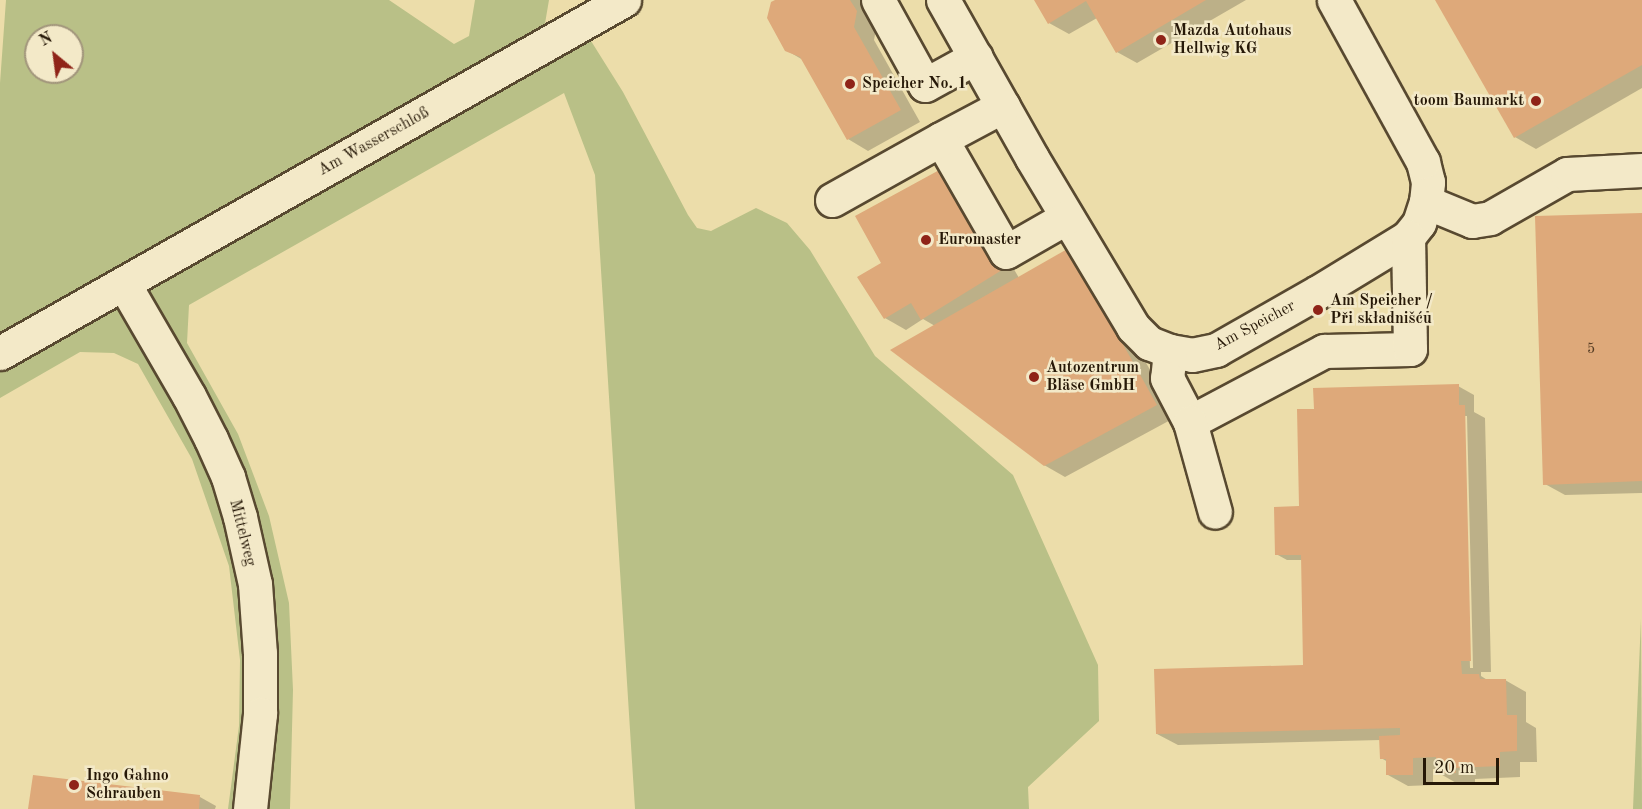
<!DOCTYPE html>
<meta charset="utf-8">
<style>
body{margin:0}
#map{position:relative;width:1642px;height:809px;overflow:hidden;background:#ecddaa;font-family:"Old Standard TT",serif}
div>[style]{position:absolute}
.green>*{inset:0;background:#b9c087}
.shadow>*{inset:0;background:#0003}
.building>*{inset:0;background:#dea97a}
.roads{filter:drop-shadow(2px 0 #584930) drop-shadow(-2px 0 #584930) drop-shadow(0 2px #584930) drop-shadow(0 -2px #584930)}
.minor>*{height:33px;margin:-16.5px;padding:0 16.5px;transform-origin:16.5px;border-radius:16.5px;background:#f3e9c8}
.dots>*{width:16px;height:16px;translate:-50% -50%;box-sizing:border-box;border:3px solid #f3e9c8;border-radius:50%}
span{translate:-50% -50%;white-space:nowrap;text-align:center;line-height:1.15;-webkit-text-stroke:5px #f3e9c8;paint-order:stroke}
.number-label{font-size:14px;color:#543c24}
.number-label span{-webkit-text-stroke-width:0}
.poi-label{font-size:16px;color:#261807;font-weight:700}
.left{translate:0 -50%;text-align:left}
.right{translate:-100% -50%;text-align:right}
.street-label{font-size:16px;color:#261807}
.north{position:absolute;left:24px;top:24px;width:60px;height:60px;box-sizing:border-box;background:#f3e9c8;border:2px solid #a1957b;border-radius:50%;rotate:331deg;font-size:16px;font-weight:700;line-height:24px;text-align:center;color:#261807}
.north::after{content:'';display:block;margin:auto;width:21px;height:27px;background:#8f2418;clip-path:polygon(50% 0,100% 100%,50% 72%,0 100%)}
.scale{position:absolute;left:1423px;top:758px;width:76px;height:27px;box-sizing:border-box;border:3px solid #261807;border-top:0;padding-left:8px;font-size:18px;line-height:21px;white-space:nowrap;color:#261807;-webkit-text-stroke:4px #f3e9c8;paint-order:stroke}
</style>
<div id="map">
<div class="green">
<div style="clip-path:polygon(evenodd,6px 0,389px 0,454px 44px,469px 36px,475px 0,549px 0,541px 47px,581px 25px,623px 92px,688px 215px,697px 228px,711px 231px,756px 208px,787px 223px,810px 250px,875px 356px,1013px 475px,1098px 665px,1099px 721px,1028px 787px,1029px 809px,635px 809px,595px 175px,564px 93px,189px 305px,187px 343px,238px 434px,269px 516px,289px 603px,293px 690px,290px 809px,228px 809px,239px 726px,240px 660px,229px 566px,192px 459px,138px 364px,114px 353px,80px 352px,0 398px,0 83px,6px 0,36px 36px,72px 36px,72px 72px,36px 72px,36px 36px)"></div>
<div style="clip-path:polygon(1641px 619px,1642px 809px,1633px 809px)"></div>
</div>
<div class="shadow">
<div style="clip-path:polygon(778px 0,863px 0,877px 24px,874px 40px,920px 122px,868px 151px,848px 139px,803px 60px,786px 50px)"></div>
<div style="clip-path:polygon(1036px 0,1246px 0,1137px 63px,1117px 52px,1097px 18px,1069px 34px,1049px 23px)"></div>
<div style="clip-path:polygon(1437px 0,1642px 0,1642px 88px,1536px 149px,1515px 137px)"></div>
<div style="clip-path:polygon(963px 181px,1019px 278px,1090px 261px,1176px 417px,1065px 477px,1044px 465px,935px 326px,923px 319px,906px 330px,885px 318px,883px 263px)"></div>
<div style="clip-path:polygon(1642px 214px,1642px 493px,1565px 495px,1545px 484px)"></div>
<div style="clip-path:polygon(evenodd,1458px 386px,1474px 395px,1474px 412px,1485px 418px,1491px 672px,1481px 672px,1481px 676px,1489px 681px,1505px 680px,1526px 692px,1526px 722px,1536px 728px,1537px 762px,1520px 762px,1520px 777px,1475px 779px,1475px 784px,1458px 784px,1437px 772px,1437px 769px,1433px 769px,1433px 785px,1408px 786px,1388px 775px,1388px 762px,1381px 758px,1381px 740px,1178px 745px,1157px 734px,1305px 666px,1302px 560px,1287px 560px,1276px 554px,1301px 508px,1315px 410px,1458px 386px,1464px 416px,1467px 416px,1473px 668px,1470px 668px,1464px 416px)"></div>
<div style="clip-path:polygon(34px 777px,200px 797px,216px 806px,215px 809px,30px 809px)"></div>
</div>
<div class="building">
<div style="clip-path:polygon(775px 0,850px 0,857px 11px,854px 27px,901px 110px,847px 140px,800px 57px,785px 51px,767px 18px,771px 2px)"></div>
<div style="clip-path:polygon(1034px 0,1206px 0,1116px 53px,1086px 1px,1048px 24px)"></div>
<div style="clip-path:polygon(1435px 0,1642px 0,1642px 65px,1514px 138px)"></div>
<div style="clip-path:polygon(943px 168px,1002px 270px,921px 320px,911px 303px,884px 319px,857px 277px,881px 263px,855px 216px)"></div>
<div style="clip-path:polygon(1642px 213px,1642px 481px,1543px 485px,1535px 216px)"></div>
<div style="clip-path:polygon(1069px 248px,1157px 405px,1044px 466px,890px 350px)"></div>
<div style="clip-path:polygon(1459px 384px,1459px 405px,1465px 405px,1471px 661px,1461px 661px,1462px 674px,1479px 674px,1480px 679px,1506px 679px,1507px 715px,1517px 715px,1517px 751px,1500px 752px,1500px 766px,1455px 768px,1456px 773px,1436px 773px,1436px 757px,1413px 758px,1413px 775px,1386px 775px,1386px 759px,1380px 759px,1379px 736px,1400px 735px,1400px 728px,1156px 734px,1154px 669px,1303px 665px,1301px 555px,1275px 555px,1274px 507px,1299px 506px,1297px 409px,1314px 409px,1313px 388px)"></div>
<div style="clip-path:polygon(33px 775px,200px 795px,199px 809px,28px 809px)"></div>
</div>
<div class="roads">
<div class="minor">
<div style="left:878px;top:0;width:97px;rotate:61.1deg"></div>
<div style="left:925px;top:85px;width:58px;rotate:-28.8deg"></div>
<div style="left:943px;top:0;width:181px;rotate:60.6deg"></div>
<div style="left:1032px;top:158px;width:197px;rotate:59.1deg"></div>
<div style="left:1133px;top:327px;width:23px;rotate:45deg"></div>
<div style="left:1149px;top:343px;width:22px;rotate:21deg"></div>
<div style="left:1170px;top:351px;width:22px;rotate:10deg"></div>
<div style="left:1192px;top:355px;width:25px;rotate:-12deg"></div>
<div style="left:1216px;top:350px;width:117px;rotate:-29.6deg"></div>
<div style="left:1318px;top:292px;width:105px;rotate:-31.4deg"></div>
<div style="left:1408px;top:237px;width:18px;rotate:-52deg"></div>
<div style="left:1419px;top:223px;width:22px;rotate:-72deg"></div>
<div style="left:1426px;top:202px;width:20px;rotate:-84deg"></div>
<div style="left:1428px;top:182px;width:21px;rotate:-104deg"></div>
<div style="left:1423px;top:162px;width:185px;rotate:-118.8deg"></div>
<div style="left:1003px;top:106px;width:70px;rotate:152deg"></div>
<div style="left:941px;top:139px;width:130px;rotate:60.1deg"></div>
<div style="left:1006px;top:252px;width:70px;rotate:-29.8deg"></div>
<div style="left:832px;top:200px;width:125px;rotate:-29.2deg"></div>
<div style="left:1426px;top:202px;width:50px;rotate:22.4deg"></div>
<div style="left:1472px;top:221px;width:18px;rotate:-9deg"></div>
<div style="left:1490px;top:218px;width:89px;rotate:-29.7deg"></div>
<div style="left:1567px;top:174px;width:75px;rotate:-3.1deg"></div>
<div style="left:124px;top:284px;width:129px;rotate:59.9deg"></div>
<div style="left:189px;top:396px;width:48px;rotate:62.9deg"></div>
<div style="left:211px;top:439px;width:42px;rotate:65.9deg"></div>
<div style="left:228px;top:477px;width:42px;rotate:73.3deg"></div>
<div style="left:240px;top:517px;width:69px;rotate:77.4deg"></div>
<div style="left:255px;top:584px;width:69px;rotate:85.9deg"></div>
<div style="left:260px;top:653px;width:61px;rotate:90deg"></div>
<div style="left:260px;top:714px;width:96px;rotate:96deg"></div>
<div style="left:1170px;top:351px;width:27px;rotate:96deg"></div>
<div style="left:1167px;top:378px;width:50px;rotate:62.4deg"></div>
<div style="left:1190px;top:422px;width:152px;rotate:-27.9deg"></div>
<div style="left:1324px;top:351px;width:86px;rotate:-1.3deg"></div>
<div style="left:1410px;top:349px;width:112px;rotate:-91deg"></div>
<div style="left:0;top:353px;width:717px;rotate:-29.5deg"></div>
<div style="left:1190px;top:422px;width:93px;rotate:74.5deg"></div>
</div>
</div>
<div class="dots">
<div style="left:1161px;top:40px;background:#8f2418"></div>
<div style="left:850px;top:84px;background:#8f2418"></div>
<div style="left:1536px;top:101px;background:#8f2418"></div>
<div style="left:926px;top:240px;background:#8f2418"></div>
<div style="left:1318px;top:310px;background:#8f2418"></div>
<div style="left:1034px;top:377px;background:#8f2418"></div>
<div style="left:74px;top:785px;background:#8f2418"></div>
</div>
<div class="number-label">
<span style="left:1591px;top:349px">5</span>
</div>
<div class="poi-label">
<span class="left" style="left:1173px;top:40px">Mazda Autohaus<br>Hellwig KG</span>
<span class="left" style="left:862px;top:84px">Speicher No. 1</span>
<span class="right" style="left:1524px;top:101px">toom Baumarkt</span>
<span class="left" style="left:938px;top:240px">Euromaster</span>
<span class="left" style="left:1330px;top:310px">Am Speicher /<br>Při składnišću</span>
<span class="left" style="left:1046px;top:377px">Autozentrum<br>Bläse GmbH</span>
<span class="left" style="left:86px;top:785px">Ingo Gahno<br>Schrauben</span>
</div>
<div class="street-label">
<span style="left:374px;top:142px;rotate:-29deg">Am Wasserschloß</span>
<span style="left:1255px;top:326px;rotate:-28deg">Am Speicher</span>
<span style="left:242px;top:533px;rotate:76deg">Mittelweg</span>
</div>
<div class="north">N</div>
<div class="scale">20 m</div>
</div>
